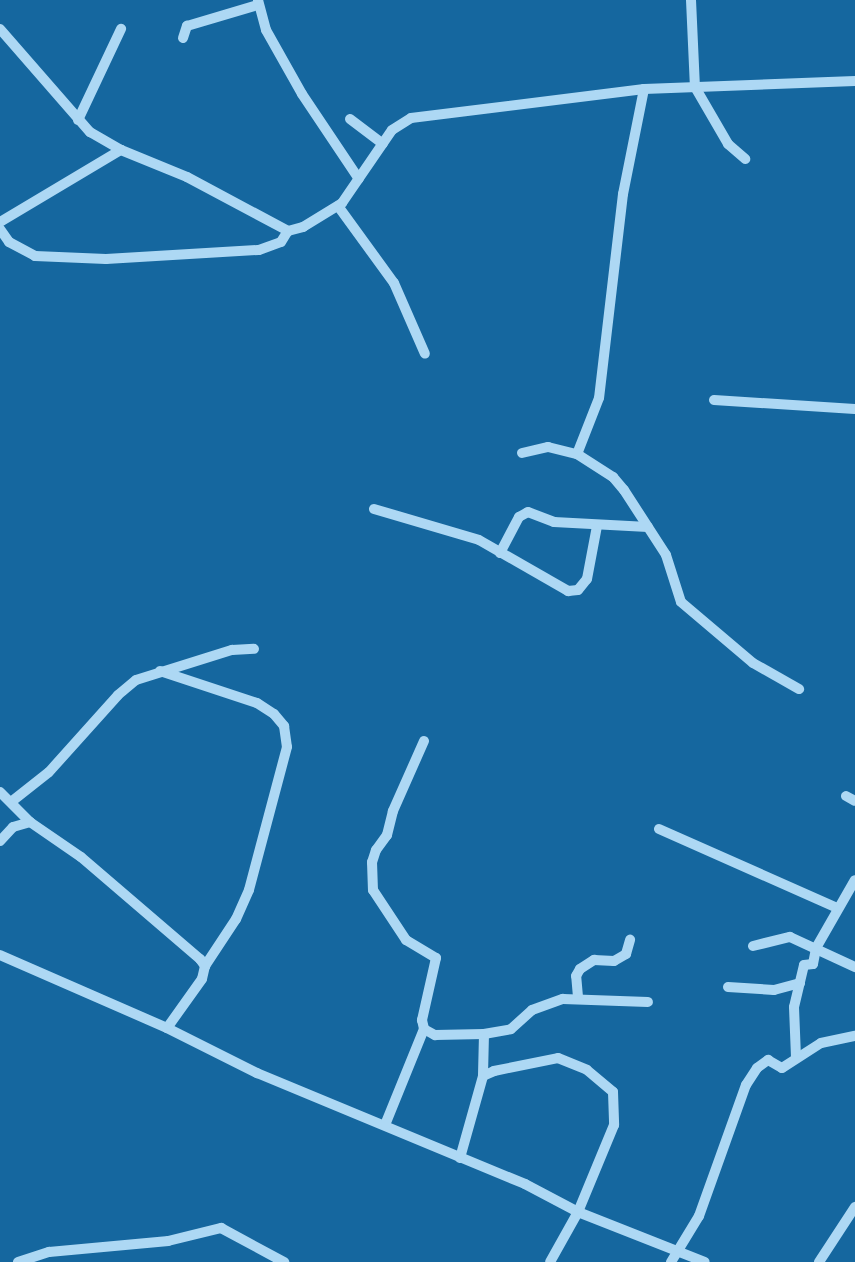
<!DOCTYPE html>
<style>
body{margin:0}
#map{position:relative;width:855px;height:1262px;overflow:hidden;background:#15679f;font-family:Jost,sans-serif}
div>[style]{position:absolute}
.minor>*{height:10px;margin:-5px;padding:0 5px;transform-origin:5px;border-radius:5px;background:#add8f4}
span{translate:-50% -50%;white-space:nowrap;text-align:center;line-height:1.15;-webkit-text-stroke:4.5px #15679f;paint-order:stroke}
</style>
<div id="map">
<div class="minor">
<div style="left:258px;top:0;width:31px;rotate:75deg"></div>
<div style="left:266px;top:30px;width:73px;rotate:60.6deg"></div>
<div style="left:302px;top:94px;width:102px;rotate:56.2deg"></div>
<div style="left:691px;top:0;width:87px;rotate:87.4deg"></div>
<div style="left:695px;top:87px;width:66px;rotate:59.9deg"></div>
<div style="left:728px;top:144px;width:23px;rotate:41deg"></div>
<div style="left:0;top:29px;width:137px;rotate:48.9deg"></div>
<div style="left:90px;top:132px;width:36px;rotate:30deg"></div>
<div style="left:121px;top:150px;width:71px;rotate:22.2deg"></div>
<div style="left:187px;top:177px;width:115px;rotate:28.1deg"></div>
<div style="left:288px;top:231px;width:16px;rotate:-15deg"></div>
<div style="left:303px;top:227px;width:46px;rotate:-31.6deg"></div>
<div style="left:342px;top:203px;width:88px;rotate:-55.6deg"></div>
<div style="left:392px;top:130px;width:22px;rotate:-32deg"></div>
<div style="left:411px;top:118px;width:235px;rotate:-7.1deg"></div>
<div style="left:644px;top:89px;width:211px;rotate:-2.2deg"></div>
<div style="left:183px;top:38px;width:13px;rotate:-72deg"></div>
<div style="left:187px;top:26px;width:74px;rotate:-16.5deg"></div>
<div style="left:644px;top:89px;width:107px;rotate:101.3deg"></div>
<div style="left:623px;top:194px;width:205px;rotate:96.7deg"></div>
<div style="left:599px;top:398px;width:60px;rotate:111.4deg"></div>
<div style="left:577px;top:454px;width:43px;rotate:32.6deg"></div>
<div style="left:613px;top:477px;width:17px;rotate:50deg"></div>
<div style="left:624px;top:490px;width:77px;rotate:57.1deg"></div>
<div style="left:666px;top:555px;width:49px;rotate:72.3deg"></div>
<div style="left:681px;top:602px;width:94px;rotate:40.3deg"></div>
<div style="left:753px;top:663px;width:53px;rotate:29.5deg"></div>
<div style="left:350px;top:119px;width:41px;rotate:37.1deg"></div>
<div style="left:78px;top:120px;width:101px;rotate:-64.7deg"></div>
<div style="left:338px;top:206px;width:95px;rotate:54deg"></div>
<div style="left:394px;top:283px;width:77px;rotate:66.4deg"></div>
<div style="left:0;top:222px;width:141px;rotate:-30.8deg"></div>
<div style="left:0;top:229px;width:16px;rotate:55deg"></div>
<div style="left:9px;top:242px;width:30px;rotate:28deg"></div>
<div style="left:35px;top:256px;width:71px;rotate:2.4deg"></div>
<div style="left:106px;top:259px;width:153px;rotate:-3.4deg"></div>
<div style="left:259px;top:250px;width:23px;rotate:-20deg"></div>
<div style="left:281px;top:242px;width:13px;rotate:-58deg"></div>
<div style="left:714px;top:400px;width:141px;rotate:3.7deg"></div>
<div style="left:522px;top:453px;width:27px;rotate:-13deg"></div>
<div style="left:548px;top:447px;width:30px;rotate:14deg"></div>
<div style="left:374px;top:509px;width:109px;rotate:16.4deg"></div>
<div style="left:479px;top:540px;width:103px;rotate:29.8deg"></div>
<div style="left:568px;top:591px;width:10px;rotate:-6deg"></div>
<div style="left:578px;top:590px;width:14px;rotate:-51deg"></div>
<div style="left:587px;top:579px;width:54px;rotate:-79.3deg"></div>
<div style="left:500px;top:553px;width:41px;rotate:-62.2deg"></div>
<div style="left:519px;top:517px;width:10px;rotate:-29deg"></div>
<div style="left:528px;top:512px;width:28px;rotate:21deg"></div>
<div style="left:554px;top:522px;width:94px;rotate:3deg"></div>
<div style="left:160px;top:671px;width:102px;rotate:18.3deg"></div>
<div style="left:257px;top:703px;width:20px;rotate:33deg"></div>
<div style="left:274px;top:714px;width:16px;rotate:50deg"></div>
<div style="left:284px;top:726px;width:21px;rotate:82deg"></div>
<div style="left:287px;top:747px;width:148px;rotate:104.9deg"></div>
<div style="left:249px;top:890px;width:32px;rotate:114deg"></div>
<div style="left:236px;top:919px;width:56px;rotate:123.4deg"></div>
<div style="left:424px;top:741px;width:77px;rotate:113.9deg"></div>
<div style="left:393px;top:811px;width:25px;rotate:104deg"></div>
<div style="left:387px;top:835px;width:19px;rotate:126deg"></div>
<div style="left:376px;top:850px;width:13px;rotate:108deg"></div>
<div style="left:372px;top:862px;width:28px;rotate:88deg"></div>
<div style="left:373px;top:890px;width:60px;rotate:56.6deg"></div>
<div style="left:406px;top:940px;width:35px;rotate:31deg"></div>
<div style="left:436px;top:958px;width:64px;rotate:102.7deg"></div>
<div style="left:422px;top:1020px;width:9px;rotate:77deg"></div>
<div style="left:424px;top:1029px;width:13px;rotate:29deg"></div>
<div style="left:435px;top:1035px;width:49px;rotate:-1.2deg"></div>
<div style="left:484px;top:1034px;width:42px;rotate:91.4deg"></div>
<div style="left:0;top:792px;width:42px;rotate:45deg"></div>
<div style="left:30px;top:822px;width:62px;rotate:34.5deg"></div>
<div style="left:81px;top:857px;width:157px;rotate:40.6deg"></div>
<div style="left:200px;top:959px;width:9px;rotate:54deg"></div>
<div style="left:205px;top:966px;width:13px;rotate:103deg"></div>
<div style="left:202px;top:979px;width:60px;rotate:125.5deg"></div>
<div style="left:846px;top:796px;width:10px;rotate:29deg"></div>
<div style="left:11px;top:802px;width:48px;rotate:-38.3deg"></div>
<div style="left:49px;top:772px;width:103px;rotate:-48.1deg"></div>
<div style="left:118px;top:695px;width:23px;rotate:-40deg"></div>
<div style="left:136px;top:680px;width:101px;rotate:-17.4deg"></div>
<div style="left:232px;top:650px;width:22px;rotate:-3deg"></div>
<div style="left:659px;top:829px;width:195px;rotate:23.9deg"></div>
<div style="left:0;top:841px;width:19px;rotate:-47deg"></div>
<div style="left:13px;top:827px;width:18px;rotate:-16deg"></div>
<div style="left:753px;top:946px;width:38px;rotate:-14deg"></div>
<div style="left:790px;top:937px;width:72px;rotate:24.8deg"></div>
<div style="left:0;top:955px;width:182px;rotate:23.6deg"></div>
<div style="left:167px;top:1028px;width:101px;rotate:26.6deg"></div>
<div style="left:257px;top:1073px;width:290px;rotate:22.5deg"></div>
<div style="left:525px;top:1184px;width:60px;rotate:27.8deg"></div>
<div style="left:578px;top:1212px;width:136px;rotate:21.5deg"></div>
<div style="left:728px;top:987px;width:46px;rotate:3.7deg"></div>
<div style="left:774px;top:990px;width:27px;rotate:-15deg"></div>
<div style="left:578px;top:997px;width:21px;rotate:-95deg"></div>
<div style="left:576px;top:976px;width:8px;rotate:-60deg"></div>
<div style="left:580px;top:969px;width:17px;rotate:-33deg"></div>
<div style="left:594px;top:960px;width:20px;rotate:3deg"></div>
<div style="left:614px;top:961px;width:14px;rotate:-30deg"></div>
<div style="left:626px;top:954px;width:15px;rotate:-74deg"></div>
<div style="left:484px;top:1034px;width:27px;rotate:-10deg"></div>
<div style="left:511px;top:1029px;width:28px;rotate:-42deg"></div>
<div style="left:532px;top:1010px;width:33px;rotate:-20deg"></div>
<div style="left:563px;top:999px;width:85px;rotate:2deg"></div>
<div style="left:796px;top:1057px;width:50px;rotate:-92.3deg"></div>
<div style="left:794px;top:1007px;width:43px;rotate:-76.6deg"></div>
<div style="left:804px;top:965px;width:9px;rotate:-6deg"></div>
<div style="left:813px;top:964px;width:16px;rotate:-79deg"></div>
<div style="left:816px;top:948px;width:78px;rotate:-60.2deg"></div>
<div style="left:385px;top:1125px;width:104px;rotate:-67.9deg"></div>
<div style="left:460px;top:1158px;width:85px;rotate:-74.3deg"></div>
<div style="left:483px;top:1076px;width:12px;rotate:-24deg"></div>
<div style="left:494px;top:1071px;width:65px;rotate:-11.5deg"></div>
<div style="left:558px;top:1058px;width:31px;rotate:22deg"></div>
<div style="left:587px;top:1070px;width:34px;rotate:40deg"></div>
<div style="left:613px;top:1092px;width:33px;rotate:88deg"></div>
<div style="left:614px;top:1125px;width:94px;rotate:112.5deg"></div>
<div style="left:578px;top:1212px;width:57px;rotate:119.2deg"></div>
<div style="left:18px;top:1262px;width:33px;rotate:-18deg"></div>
<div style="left:49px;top:1252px;width:120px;rotate:-5.3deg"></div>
<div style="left:168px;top:1241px;width:55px;rotate:-13.8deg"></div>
<div style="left:221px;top:1228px;width:72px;rotate:28.4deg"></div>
<div style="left:671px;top:1262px;width:54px;rotate:-58.7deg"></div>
<div style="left:699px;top:1216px;width:139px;rotate:-70.3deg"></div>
<div style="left:746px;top:1085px;width:20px;rotate:-57deg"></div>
<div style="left:757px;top:1068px;width:14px;rotate:-36deg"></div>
<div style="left:768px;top:1060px;width:16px;rotate:30deg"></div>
<div style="left:782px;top:1068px;width:46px;rotate:-32.7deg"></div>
<div style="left:821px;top:1043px;width:35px;rotate:-12deg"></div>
<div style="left:819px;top:1262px;width:66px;rotate:-56.8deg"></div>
</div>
</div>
